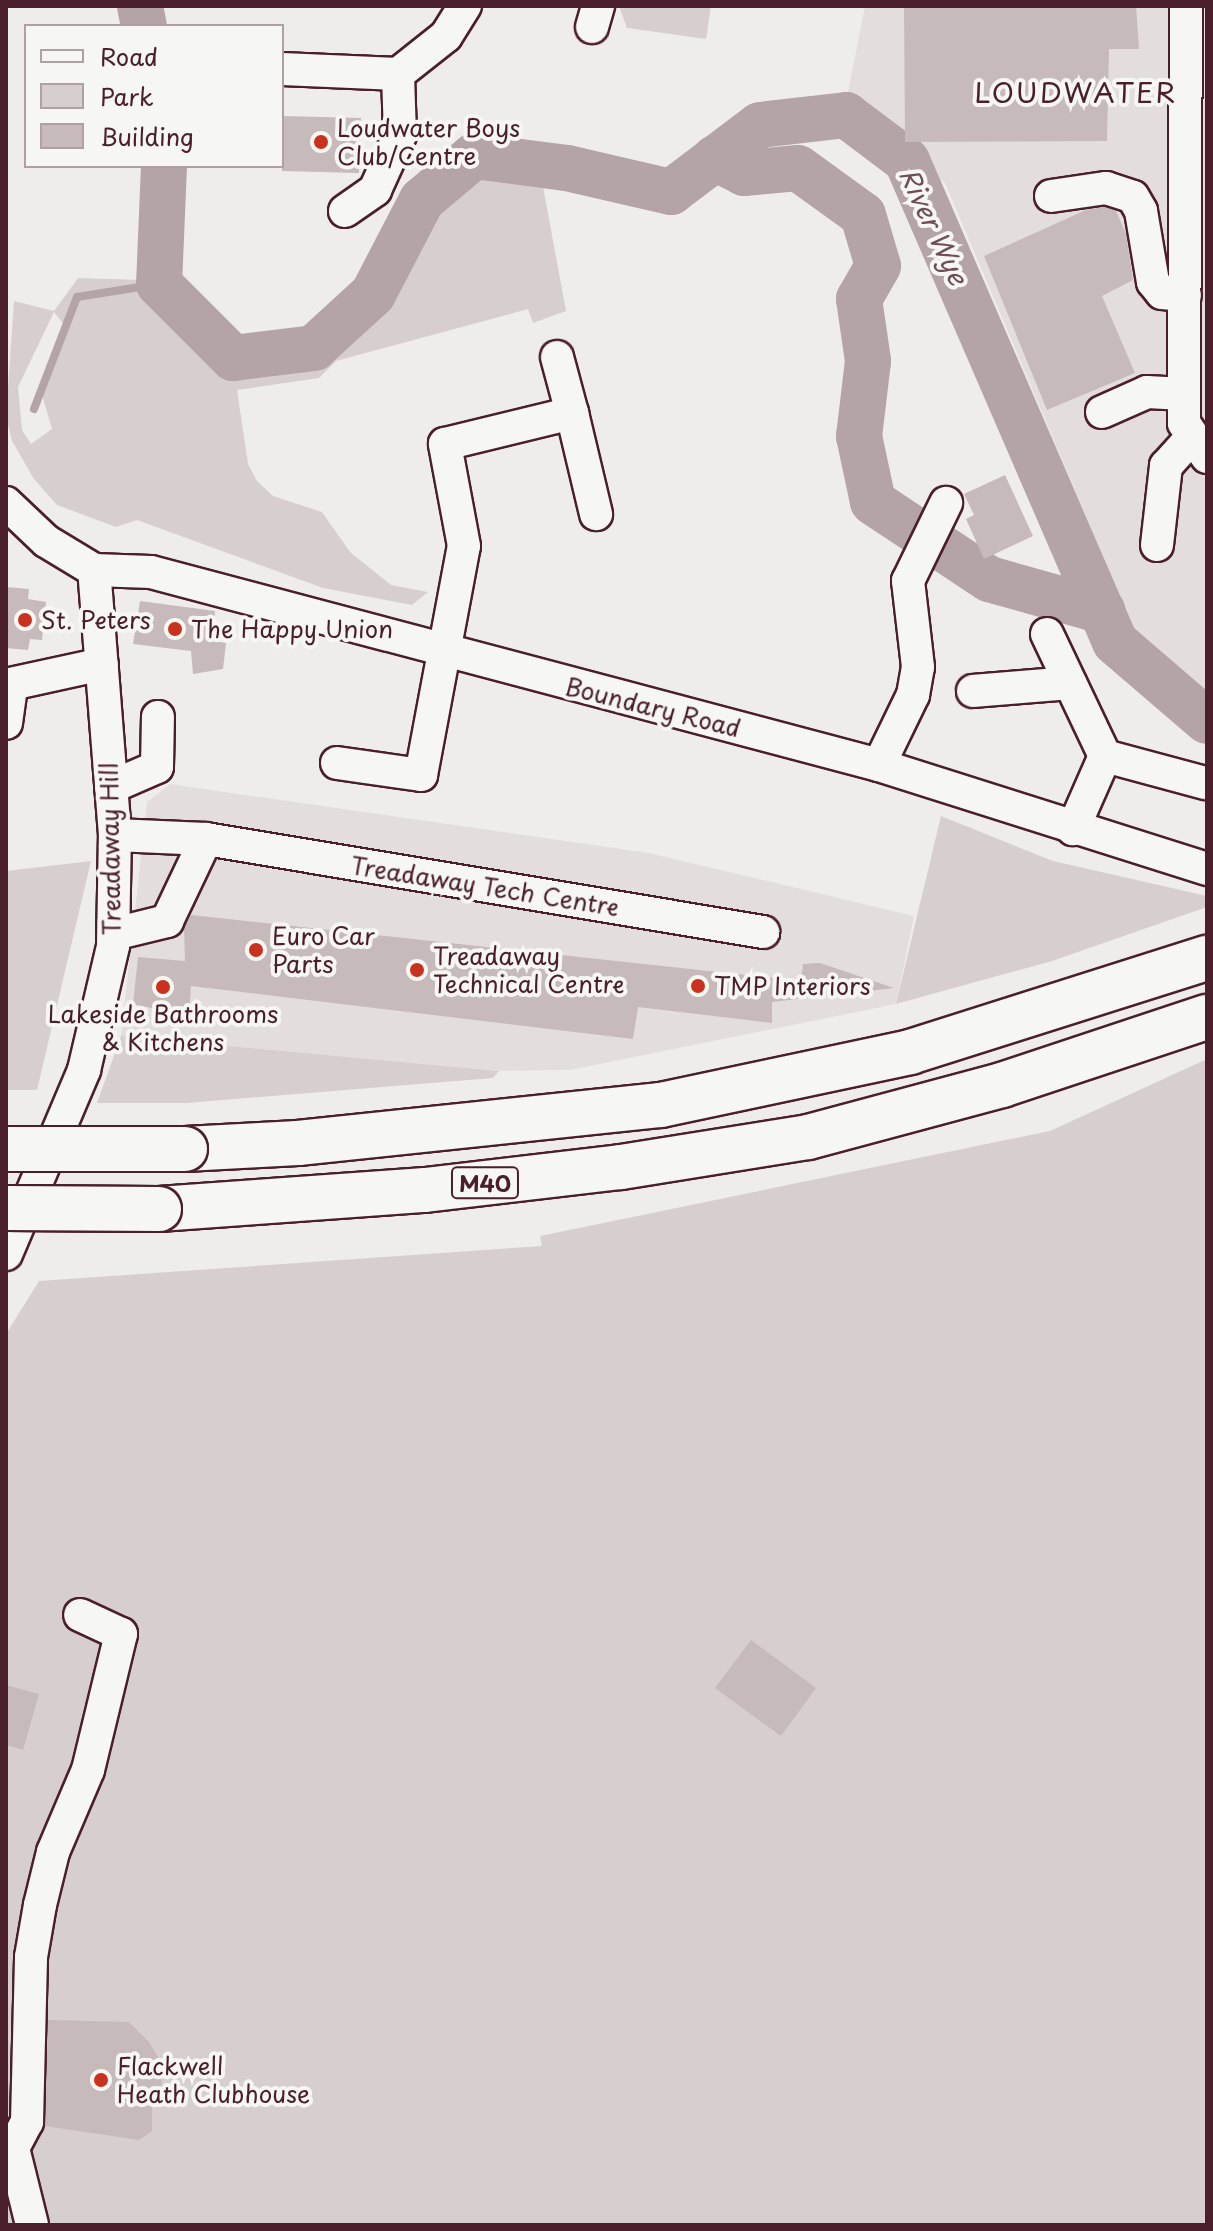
<!DOCTYPE html>
<style>
body{margin:0}
#map{position:relative;width:1213px;height:2231px;overflow:hidden;background:#efedea;font-family:"Playpen Sans",sans-serif}
div>[style]{position:absolute}
.built>*{inset:0;background:#e3dedc}
.green>*{inset:0;background:#d7cfce}
.stream>*{height:8px;margin:-4px;padding:0 4px;transform-origin:4px;border-radius:4px;background:#b4a4a5}
.river>*{height:46px;margin:-23px;padding:0 23px;transform-origin:23px;border-radius:23px;background:#b4a4a5}
.building>*{inset:0;background:#c6babb}
.roads{filter:drop-shadow(2px 0 #4a1f2b) drop-shadow(-2px 0 #4a1f2b) drop-shadow(0 2px #4a1f2b) drop-shadow(0 -2px #4a1f2b)}
.minor>*{height:32px;margin:-16px;padding:0 16px;transform-origin:16px;border-radius:16px;background:#f6f6f2}
.highway>*{height:44px;margin:-22px;padding:0 22px;transform-origin:22px;border-radius:22px;background:#f6f6f2}
.bridges{filter:drop-shadow(2px 0 #4a1f2b) drop-shadow(-2px 0 #4a1f2b) drop-shadow(0 2px #4a1f2b) drop-shadow(0 -2px #4a1f2b)}
.highway-bridge>*{height:44px;margin:-22px;padding:0 22px;transform-origin:22px;border-radius:22px;background:#f6f6f2}
.dots>*{width:22px;height:22px;translate:-50% -50%;box-sizing:border-box;border:4px solid #f6f6f2;border-radius:50%}
span{translate:-50% -50%;white-space:nowrap;text-align:center;line-height:1.15;-webkit-text-stroke:8px #f6f6f2;paint-order:stroke}
.shield-label span{padding:2px 6px;background:#f6f6f2;border:2px solid;border-radius:6px;-webkit-text-stroke-width:0}
.shield-label{font-size:22px;color:#4a1f2b;font-weight:700}
.poi-label{font-size:24px;color:#4a1f2b}
.left{translate:0 -50%;text-align:left}
.street-label{font-size:24px;color:#4a1f2b}
.water-label{font-size:26px;color:#6f4e56;font-style:italic}
.quarter-label{font-size:28px;color:#4a1f2b;letter-spacing:2px}
.frame{position:absolute;inset:0;border:8px solid #4a1f2b;pointer-events:none}
.legend{position:absolute;left:24px;top:24px;width:260px;height:144px;box-sizing:border-box;background:#f6f6f2;border:2px solid #b1a0a2;margin:0;padding:10px 14px;list-style:none;font-size:24px;color:#4a1f2b}
.legend li{display:flex;align-items:center;gap:16px;height:40px}
.legend b{width:40px;border:2px solid #b1a0a2}
</style>
<div id="map">
<div class="built">
<div style="clip-path:polygon(865px 6px,1207px 6px,1207px 691px,1135px 632px,945px 183px,844px 112px)"></div>
<div style="clip-path:polygon(170px 784px,649px 853px,914px 916px,896px 1004px,570px 1070px,499px 1071px,121px 1036px,147px 802px)"></div>
</div>
<div class="green">
<div style="clip-path:polygon(619px 6px,711px 6px,706px 39px,627px 28px)"></div>
<div style="clip-path:polygon(evenodd,521px 156px,542px 181px,566px 311px,533px 323px,528px 309px,336px 361px,319px 378px,237px 390px,248px 464px,257px 481px,273px 496px,322px 512px,350px 552px,391px 585px,428px 592px,412px 605px,323px 588px,137px 520px,116px 527px,57px 505px,34px 479px,12px 441px,6px 416px,14px 301px,54px 311px,78px 278px,143px 280px,168px 306px,218px 340px,243px 351px,278px 354px,323px 338px,368px 299px,451px 164px,521px 156px,54px 312px,65px 326px,40px 388px,52px 429px,31px 444px,22px 430px,18px 387px,54px 312px)"></div>
<div style="clip-path:polygon(941px 816px,1053px 861px,1207px 896px,1207px 907px,1052px 961px,896px 1004px)"></div>
<div style="clip-path:polygon(91px 861px,37px 1090px,6px 1090px,6px 871px)"></div>
<div style="clip-path:polygon(121px 1036px,499px 1071px,493px 1078px,187px 1103px,97px 1103px)"></div>
<div style="clip-path:polygon(1207px 1059px,1207px 2225px,6px 2225px,6px 1334px,39px 1281px,542px 1246px,540px 1236px,1050px 1131px)"></div>
</div>
<div class="stream">
<div style="left:34px;top:409px;width:120px;rotate:-69deg"></div>
<div style="left:77px;top:297px;width:83px;rotate:-9deg"></div>
</div>
<div class="river">
<div style="left:140px;top:6px;width:20px;rotate:79deg"></div>
<div style="left:715px;top:158px;width:33px;rotate:27deg"></div>
<div style="left:744px;top:173px;width:54px;rotate:-5.3deg"></div>
<div style="left:798px;top:168px;width:80px;rotate:35.9deg"></div>
<div style="left:863px;top:215px;width:53px;rotate:73.6deg"></div>
<div style="left:878px;top:266px;width:38px;rotate:120deg"></div>
<div style="left:859px;top:299px;width:63px;rotate:81.7deg"></div>
<div style="left:868px;top:361px;width:76px;rotate:96.8deg"></div>
<div style="left:859px;top:436px;width:67px;rotate:78deg"></div>
<div style="left:873px;top:502px;width:139px;rotate:33.6deg"></div>
<div style="left:989px;top:579px;width:118px;rotate:15.7deg"></div>
<div style="left:164px;top:166px;width:118px;rotate:92.4deg"></div>
<div style="left:159px;top:284px;width:105px;rotate:45deg"></div>
<div style="left:233px;top:358px;width:82px;rotate:-7deg"></div>
<div style="left:314px;top:348px;width:80px;rotate:-42.5deg"></div>
<div style="left:373px;top:294px;width:106px;rotate:-62.5deg"></div>
<div style="left:422px;top:200px;width:68px;rotate:-40.2deg"></div>
<div style="left:474px;top:156px;width:94px;rotate:7.4deg"></div>
<div style="left:567px;top:168px;width:107px;rotate:13deg"></div>
<div style="left:671px;top:192px;width:111px;rotate:-37deg"></div>
<div style="left:760px;top:125px;width:87px;rotate:-6.6deg"></div>
<div style="left:846px;top:115px;width:76px;rotate:37deg"></div>
<div style="left:907px;top:161px;width:524px;rotate:66.61deg"></div>
<div style="left:1115px;top:642px;width:121px;rotate:40.7deg"></div>
</div>
<div class="building">
<div style="clip-path:polygon(904px 6px,1136px 6px,1139px 49px,1109px 49px,1107px 141px,905px 142px)"></div>
<div style="clip-path:polygon(282px 116px,361px 118px,359px 173px,282px 171px)"></div>
<div style="clip-path:polygon(1104px 207px,1116px 211px,1126px 234px,1133px 280px,1102px 296px,1135px 373px,1047px 410px,984px 256px,1086px 210px)"></div>
<div style="clip-path:polygon(1005px 475px,1033px 536px,984px 559px,966px 519px,974px 515px,964px 494px)"></div>
<div style="clip-path:polygon(6px 587px,29px 589px,28px 599px,46px 602px,42px 640px,30px 639px,28px 650px,6px 648px)"></div>
<div style="clip-path:polygon(140px 601px,215px 611px,213px 641px,226px 643px,223px 669px,193px 674px,191px 651px,133px 644px)"></div>
<div style="clip-path:polygon(191px 915px,801px 981px,803px 964px,820px 963px,894px 988px,772px 1002px,772px 1023px,638px 1007px,633px 1039px,191px 986px,189px 1016px,133px 1004px,138px 957px,185px 961px,184px 928px)"></div>
<div style="clip-path:polygon(751px 1640px,816px 1688px,781px 1736px,715px 1688px)"></div>
<div style="clip-path:polygon(6px 1685px,39px 1694px,23px 1750px,6px 1745px)"></div>
<div style="clip-path:polygon(48px 2020px,129px 2022px,149px 2042px,162px 2064px,161px 2096px,152px 2100px,152px 2131px,139px 2140px,45px 2126px)"></div>
</div>
<div class="roads">
<div class="minor">
<div style="left:1186px;top:6px;width:417px;rotate:90.3deg"></div>
<div style="left:1184px;top:423px;width:41px;rotate:55.9deg"></div>
<div style="left:592px;top:27px;width:22px;rotate:-74deg"></div>
<div style="left:282px;top:69px;width:116px;rotate:2.5deg"></div>
<div style="left:398px;top:74px;width:61px;rotate:-38.4deg"></div>
<div style="left:446px;top:36px;width:36px;rotate:-58deg"></div>
<div style="left:1051px;top:196px;width:56px;rotate:-8.3deg"></div>
<div style="left:1106px;top:188px;width:28px;rotate:18deg"></div>
<div style="left:1133px;top:197px;width:16px;rotate:60deg"></div>
<div style="left:1141px;top:211px;width:72px;rotate:80.4deg"></div>
<div style="left:1153px;top:282px;width:14px;rotate:51deg"></div>
<div style="left:1162px;top:293px;width:23px;rotate:5deg"></div>
<div style="left:345px;top:211px;width:37px;rotate:-35deg"></div>
<div style="left:375px;top:190px;width:60px;rotate:-65.6deg"></div>
<div style="left:400px;top:135px;width:61px;rotate:-91.9deg"></div>
<div style="left:557px;top:357px;width:58px;rotate:75deg"></div>
<div style="left:1102px;top:412px;width:49px;rotate:-24deg"></div>
<div style="left:1147px;top:392px;width:37px;rotate:3deg"></div>
<div style="left:6px;top:503px;width:55px;rotate:43.5deg"></div>
<div style="left:46px;top:541px;width:56px;rotate:31.1deg"></div>
<div style="left:94px;top:570px;width:57px;rotate:2deg"></div>
<div style="left:151px;top:572px;width:753px;rotate:14.85deg"></div>
<div style="left:879px;top:765px;width:344px;rotate:17.6deg"></div>
<div style="left:1157px;top:545px;width:80px;rotate:-83.5deg"></div>
<div style="left:1166px;top:466px;width:39px;rotate:-48deg"></div>
<div style="left:1047px;top:634px;width:135px;rotate:64.6deg"></div>
<div style="left:1105px;top:756px;width:80px;rotate:113.7deg"></div>
<div style="left:6px;top:685px;width:98px;rotate:-12.3deg"></div>
<div style="left:973px;top:691px;width:97px;rotate:-4.7deg"></div>
<div style="left:6px;top:723px;width:37px;rotate:-82deg"></div>
<div style="left:1105px;top:756px;width:104px;rotate:15.1deg"></div>
<div style="left:337px;top:763px;width:85px;rotate:8.1deg"></div>
<div style="left:421px;top:775px;width:233px;rotate:-79.4deg"></div>
<div style="left:464px;top:546px;width:104px;rotate:-100.6deg"></div>
<div style="left:445px;top:444px;width:131px;rotate:-13.7deg"></div>
<div style="left:572px;top:413px;width:104px;rotate:76.6deg"></div>
<div style="left:879px;top:765px;width:78px;rotate:-64.1deg"></div>
<div style="left:913px;top:695px;width:28px;rotate:-80deg"></div>
<div style="left:918px;top:667px;width:87px;rotate:-96.6deg"></div>
<div style="left:908px;top:581px;width:87px;rotate:-64deg"></div>
<div style="left:111px;top:787px;width:50px;rotate:-23.5deg"></div>
<div style="left:157px;top:767px;width:50px;rotate:-88.9deg"></div>
<div style="left:115px;top:835px;width:91px;rotate:2.5deg"></div>
<div style="left:114px;top:934px;width:55px;rotate:-13.8deg"></div>
<div style="left:167px;top:921px;width:91px;rotate:-64.6deg"></div>
<div style="left:206px;top:839px;width:565px;rotate:9.48deg"></div>
<div style="left:6px;top:1254px;width:200px;rotate:-67deg"></div>
<div style="left:84px;top:1070px;width:127px;rotate:-76.8deg"></div>
<div style="left:113px;top:946px;width:111px;rotate:-89deg"></div>
<div style="left:115px;top:835px;width:266px;rotate:-94.5deg"></div>
<div style="left:13px;top:2148px;width:30px;rotate:-62deg"></div>
<div style="left:27px;top:2122px;width:165px;rotate:-88.6deg"></div>
<div style="left:31px;top:1957px;width:53px;rotate:-80.2deg"></div>
<div style="left:40px;top:1905px;width:55px;rotate:-76.2deg"></div>
<div style="left:53px;top:1852px;width:89px;rotate:-66.9deg"></div>
<div style="left:88px;top:1770px;width:140px;rotate:-76.4deg"></div>
<div style="left:121px;top:1634px;width:45px;rotate:-155.1deg"></div>
<div style="left:6px;top:2164px;width:17px;rotate:-66deg"></div>
<div style="left:13px;top:2148px;width:79px;rotate:76.1deg"></div>
</div>
<div class="highway">
<div style="left:185px;top:1149px;width:113px;rotate:-3deg"></div>
<div style="left:298px;top:1143px;width:365px;rotate:-6deg"></div>
<div style="left:661px;top:1105px;width:255px;rotate:-12deg"></div>
<div style="left:910px;top:1052px;width:312px;rotate:-17.6deg"></div>
<div style="left:159px;top:1209px;width:267px;rotate:-4.1deg"></div>
<div style="left:425px;top:1190px;width:197px;rotate:-6.7deg"></div>
<div style="left:621px;top:1167px;width:189px;rotate:-9.1deg"></div>
<div style="left:808px;top:1137px;width:201px;rotate:-15deg"></div>
<div style="left:1002px;top:1085px;width:216px;rotate:-18.4deg"></div>
</div>
</div>
<div class="bridges">
<div class="highway-bridge">
<div style="left:6px;top:1149px;width:179px"></div>
<div style="left:6px;top:1208px;width:153px;rotate:0.4deg"></div>
</div>
</div>
<div class="dots">
<div style="left:321px;top:142px;background:#c8321e"></div>
<div style="left:25px;top:620px;background:#c8321e"></div>
<div style="left:175px;top:629px;background:#c8321e"></div>
<div style="left:256px;top:950px;background:#c8321e"></div>
<div style="left:417px;top:970px;background:#c8321e"></div>
<div style="left:698px;top:986px;background:#c8321e"></div>
<div style="left:163px;top:987px;background:#c8321e"></div>
<div style="left:101px;top:2080px;background:#c8321e"></div>
</div>
<div class="shield-label">
<span style="left:485px;top:1183px">M40</span>
</div>
<div class="poi-label">
<span class="left" style="left:337px;top:142px">Loudwater Boys<br>Club/Centre</span>
<span class="left" style="left:41px;top:620px">St. Peters</span>
<span class="left" style="left:191px;top:629px">The Happy Union</span>
<span class="left" style="left:272px;top:950px">Euro Car<br>Parts</span>
<span class="left" style="left:433px;top:970px">Treadaway<br>Technical Centre</span>
<span class="left" style="left:714px;top:986px">TMP Interiors</span>
<span style="left:163px;top:1028px">Lakeside Bathrooms<br>&amp; Kitchens</span>
<span class="left" style="left:117px;top:2080px">Flackwell<br>Heath Clubhouse</span>
</div>
<div class="street-label">
<span style="left:653px;top:707px;rotate:14deg">Boundary Road</span>
<span style="left:110px;top:849px;rotate:-91deg">Treadaway Hill</span>
<span style="left:485px;top:886px;rotate:9deg">Treadaway Tech Centre</span>
</div>
<div class="water-label">
<span style="left:934px;top:226px;rotate:65deg">River Wye</span>
</div>
<div class="quarter-label">
<span style="left:1076px;top:92px">LOUDWATER</span>
</div>
<div class="frame"></div>
<ul class="legend">
<li><b style="height:10px;background:#f6f6f2"></b>Road</li>
<li><b style="height:22px;background:#d7cfce"></b>Park</li>
<li><b style="height:22px;background:#c6babb"></b>Building</li>
</ul>
</div>
